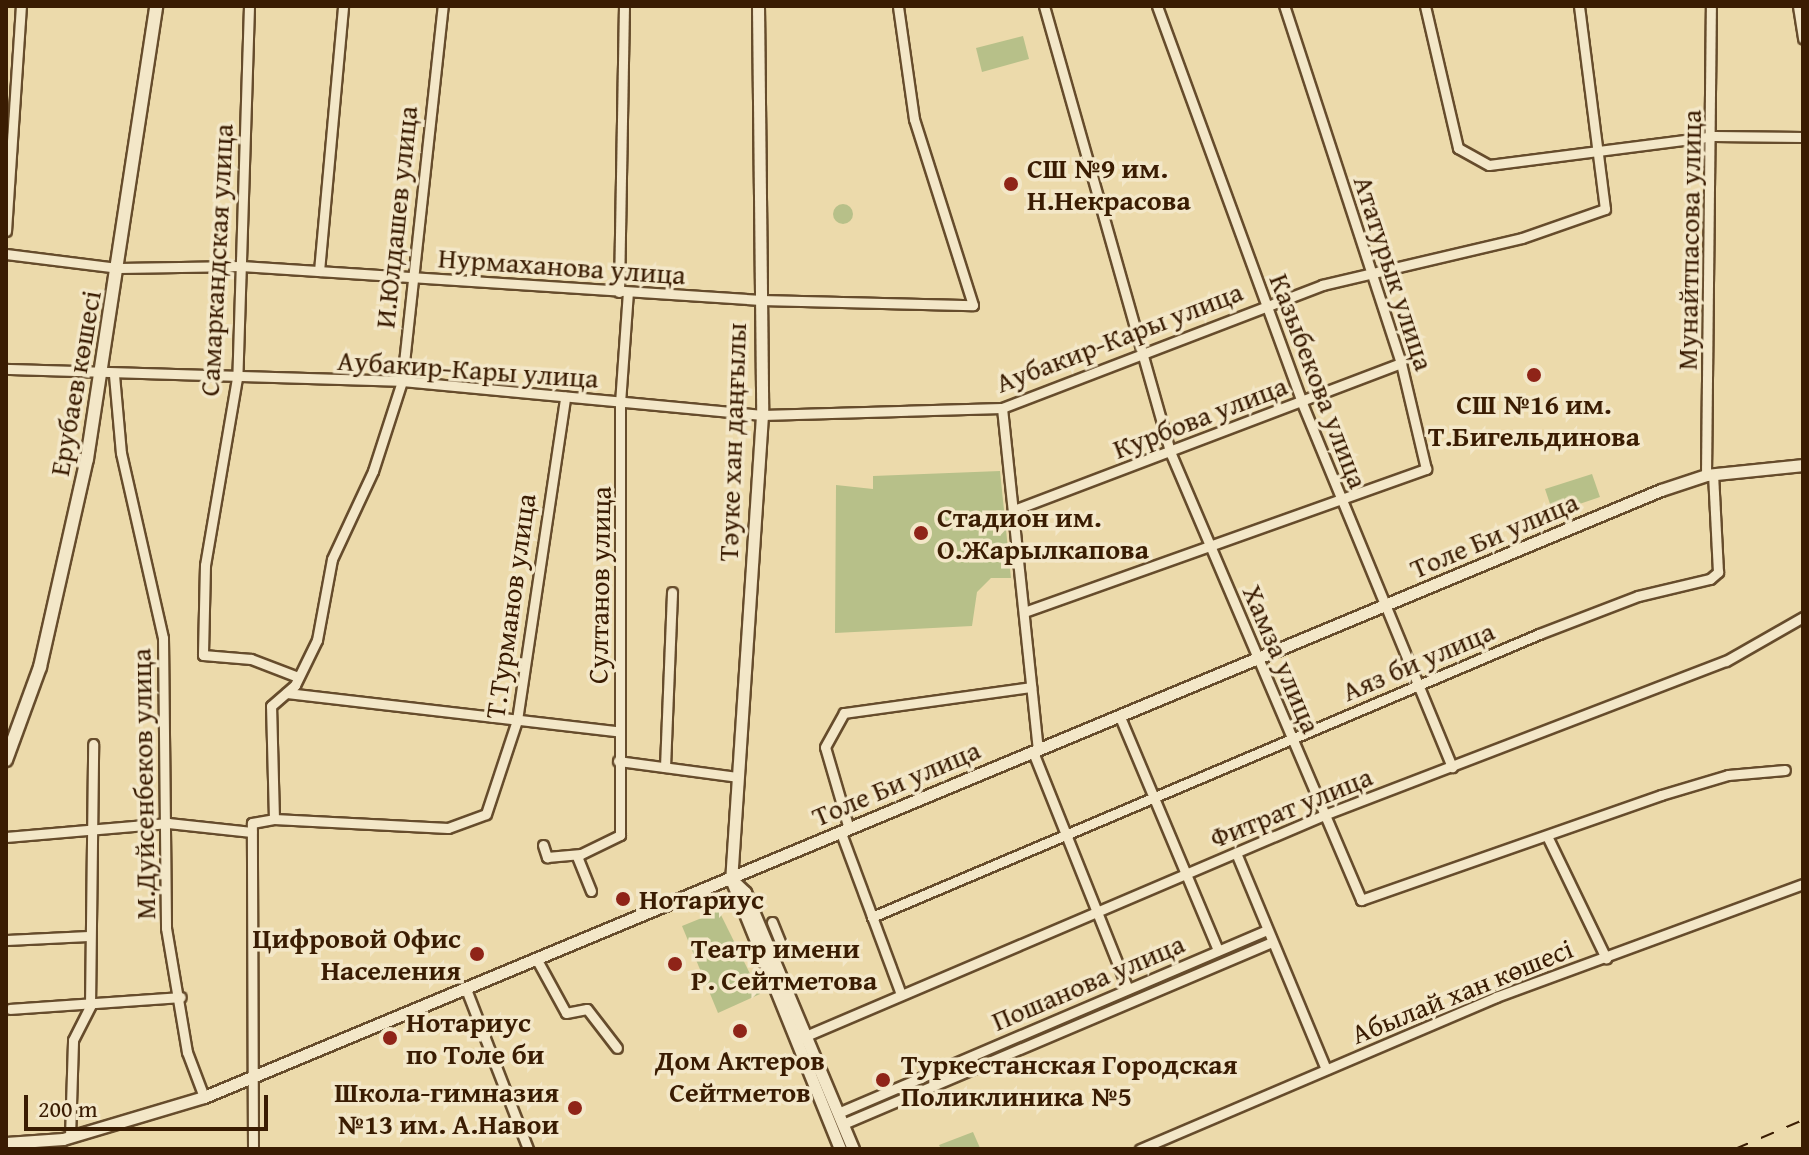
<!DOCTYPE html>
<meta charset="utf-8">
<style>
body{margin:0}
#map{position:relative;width:1809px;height:1155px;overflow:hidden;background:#ecdaab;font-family:"Gentium Book Plus",serif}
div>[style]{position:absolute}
.green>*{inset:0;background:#b7c089}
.round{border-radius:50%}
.roads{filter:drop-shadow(2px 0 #664c2c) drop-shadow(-2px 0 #664c2c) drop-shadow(0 2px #664c2c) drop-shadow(0 -2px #664c2c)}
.minor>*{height:9px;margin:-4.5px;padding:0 4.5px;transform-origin:4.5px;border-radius:4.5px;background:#f3e7c8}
.tertiary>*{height:11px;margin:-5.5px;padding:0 5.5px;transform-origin:5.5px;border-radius:5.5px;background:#f3e7c8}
.secondary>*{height:12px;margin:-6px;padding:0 6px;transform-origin:6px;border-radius:6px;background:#f3e7c8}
.rail>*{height:2px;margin-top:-1px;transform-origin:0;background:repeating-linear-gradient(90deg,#3a1c02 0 14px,transparent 0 28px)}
.dots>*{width:22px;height:22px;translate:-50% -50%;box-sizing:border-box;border:4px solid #f3e7c8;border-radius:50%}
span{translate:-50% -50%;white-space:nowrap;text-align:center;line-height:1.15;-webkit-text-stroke:7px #f3e7c8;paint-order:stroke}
.poi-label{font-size:28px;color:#3a1c02;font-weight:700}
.left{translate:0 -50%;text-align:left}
.right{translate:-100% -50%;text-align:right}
.street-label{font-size:28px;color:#3a1c02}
.frame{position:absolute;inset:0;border:8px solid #3a1c02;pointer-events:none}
.scale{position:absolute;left:24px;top:1095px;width:244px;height:36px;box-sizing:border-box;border:4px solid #3a1c02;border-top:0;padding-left:10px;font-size:24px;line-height:28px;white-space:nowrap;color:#3a1c02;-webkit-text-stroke:6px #f3e7c8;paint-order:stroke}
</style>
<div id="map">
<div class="green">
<div style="clip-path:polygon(1023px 36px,1029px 59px,982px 72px,976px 48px)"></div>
<div class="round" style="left:833px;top:204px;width:20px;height:20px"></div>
<div style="clip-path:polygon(1000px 471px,1011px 578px,991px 578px,977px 592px,972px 626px,835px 633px,836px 485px,873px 489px,873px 476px)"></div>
<div style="clip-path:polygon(1592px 474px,1600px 497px,1553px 513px,1545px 489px)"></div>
<div style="clip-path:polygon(719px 911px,760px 994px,718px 1013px,682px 926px)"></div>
<div style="clip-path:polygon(1261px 936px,1264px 942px,1171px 982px,1168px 976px)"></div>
<div style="clip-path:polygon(1161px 979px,1164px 985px,1066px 1023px,1066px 1019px)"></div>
<div style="clip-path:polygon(1055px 1024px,1058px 1030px,926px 1086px,923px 1080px)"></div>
<div style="clip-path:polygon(973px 1132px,980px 1148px,941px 1149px,939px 1145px)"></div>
</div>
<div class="roads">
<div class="minor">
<div style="left:249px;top:6px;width:372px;rotate:91.8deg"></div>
<div style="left:237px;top:378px;width:190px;rotate:99.7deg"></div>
<div style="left:205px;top:565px;width:90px;rotate:91.3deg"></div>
<div style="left:203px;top:655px;width:48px;rotate:4.8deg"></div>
<div style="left:251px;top:659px;width:50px;rotate:21deg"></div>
<div style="left:1044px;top:6px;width:466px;rotate:74.2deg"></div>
<div style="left:1171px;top:454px;width:485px;rotate:66.9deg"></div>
<div style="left:1361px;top:900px;width:318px;rotate:-19.3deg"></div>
<div style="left:1661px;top:795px;width:70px;rotate:-16.6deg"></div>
<div style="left:1728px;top:775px;width:57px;rotate:-5deg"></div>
<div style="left:1157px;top:6px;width:423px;rotate:69.9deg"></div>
<div style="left:1302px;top:403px;width:394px;rotate:67.6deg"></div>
<div style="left:1425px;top:6px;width:146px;rotate:76.9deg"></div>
<div style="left:1458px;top:148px;width:35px;rotate:29deg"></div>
<div style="left:1489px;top:165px;width:227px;rotate:-7.3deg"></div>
<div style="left:1714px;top:136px;width:89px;rotate:0.6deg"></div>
<div style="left:1798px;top:6px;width:33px;rotate:81deg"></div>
<div style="left:6px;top:231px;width:225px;rotate:-86.2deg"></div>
<div style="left:6px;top:254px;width:114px;rotate:7.1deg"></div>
<div style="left:119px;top:268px;width:122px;rotate:-0.9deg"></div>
<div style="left:241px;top:266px;width:521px;rotate:3.74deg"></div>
<div style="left:761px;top:300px;width:212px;rotate:1.4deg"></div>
<div style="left:973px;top:305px;width:195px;rotate:-107.6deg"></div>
<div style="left:914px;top:119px;width:114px;rotate:-98.1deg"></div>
<div style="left:319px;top:271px;width:266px;rotate:-84.8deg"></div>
<div style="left:619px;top:292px;width:286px;rotate:-89deg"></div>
<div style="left:6px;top:369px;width:396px;rotate:1.7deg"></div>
<div style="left:402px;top:381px;width:362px;rotate:5.4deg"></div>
<div style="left:762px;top:415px;width:240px;rotate:-1.7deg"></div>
<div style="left:1002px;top:408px;width:343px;rotate:-21deg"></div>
<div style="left:1322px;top:285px;width:205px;rotate:-13.2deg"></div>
<div style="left:1522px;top:238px;width:88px;rotate:-19.3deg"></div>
<div style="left:1605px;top:209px;width:205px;rotate:-97.3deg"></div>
<div style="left:114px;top:375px;width:78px;rotate:84.9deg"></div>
<div style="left:121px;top:453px;width:190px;rotate:77.2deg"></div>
<div style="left:163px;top:638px;width:290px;rotate:89.4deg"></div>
<div style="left:166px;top:928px;width:126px;rotate:80.4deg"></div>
<div style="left:187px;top:1052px;width:48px;rotate:69.3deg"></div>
<div style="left:1002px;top:408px;width:343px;rotate:84deg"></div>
<div style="left:1706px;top:475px;width:469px;rotate:-89.4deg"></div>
<div style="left:1014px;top:510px;width:414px;rotate:-20.8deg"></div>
<div style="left:1027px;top:611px;width:424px;rotate:-19.6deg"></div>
<div style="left:1426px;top:469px;width:109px;rotate:-103.3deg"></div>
<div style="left:1401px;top:363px;width:376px;rotate:-108.1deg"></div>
<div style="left:287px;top:693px;width:332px;rotate:6.6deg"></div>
<div style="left:1120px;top:717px;width:253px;rotate:67.2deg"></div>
<div style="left:1033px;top:752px;width:255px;rotate:68.2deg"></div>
<div style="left:618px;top:761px;width:121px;rotate:7.6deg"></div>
<div style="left:665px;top:767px;width:175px;rotate:-87.7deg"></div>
<div style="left:274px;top:819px;width:174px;rotate:3deg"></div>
<div style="left:448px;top:828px;width:40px;rotate:-20.2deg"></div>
<div style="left:486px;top:814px;width:99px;rotate:-71.7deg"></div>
<div style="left:517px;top:720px;width:327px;rotate:-81.5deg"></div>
<div style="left:849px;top:829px;width:85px;rotate:-106.3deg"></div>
<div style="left:825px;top:747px;width:39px;rotate:-61deg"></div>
<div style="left:844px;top:713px;width:189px;rotate:-7.9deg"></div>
<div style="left:841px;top:833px;width:172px;rotate:69.6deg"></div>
<div style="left:1547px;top:836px;width:136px;rotate:64.2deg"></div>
<div style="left:6px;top:837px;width:163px;rotate:-4.9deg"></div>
<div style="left:168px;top:823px;width:84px;rotate:6.1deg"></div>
<div style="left:543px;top:845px;width:13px;rotate:72deg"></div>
<div style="left:547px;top:857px;width:34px;rotate:-5deg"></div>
<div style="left:1236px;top:853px;width:234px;rotate:67.4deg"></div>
<div style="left:591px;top:891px;width:38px;rotate:-112deg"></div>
<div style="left:577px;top:856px;width:48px;rotate:-26deg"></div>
<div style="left:620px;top:835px;width:432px;rotate:-90deg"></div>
<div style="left:620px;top:403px;width:111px;rotate:-85.9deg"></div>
<div style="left:872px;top:917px;width:725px;rotate:-22.99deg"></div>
<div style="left:1539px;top:634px;width:106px;rotate:-21deg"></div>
<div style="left:1638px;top:596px;width:74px;rotate:-13.3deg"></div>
<div style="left:1710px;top:579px;width:11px;rotate:-41deg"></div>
<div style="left:1718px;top:572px;width:98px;rotate:-92.9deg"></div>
<div style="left:772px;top:922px;width:24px;rotate:68deg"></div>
<div style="left:6px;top:940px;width:83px;rotate:-2.8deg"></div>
<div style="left:537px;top:960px;width:60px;rotate:61.3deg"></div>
<div style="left:566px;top:1013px;width:21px;rotate:-11deg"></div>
<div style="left:587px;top:1009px;width:49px;rotate:52.4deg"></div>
<div style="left:466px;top:989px;width:172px;rotate:68.8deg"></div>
<div style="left:10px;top:1009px;width:171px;rotate:-4deg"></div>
<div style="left:801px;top:1038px;width:569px;rotate:-23.09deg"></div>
<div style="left:1324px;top:815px;width:430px;rotate:-21deg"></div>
<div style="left:1726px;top:661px;width:89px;rotate:-29.7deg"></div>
<div style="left:838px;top:1113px;width:466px;rotate:-23.1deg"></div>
<div style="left:843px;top:1124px;width:465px;rotate:-23deg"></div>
<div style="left:70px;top:1137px;width:97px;rotate:-88.2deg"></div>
<div style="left:73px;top:1040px;width:38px;rotate:-63deg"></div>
<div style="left:90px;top:1006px;width:262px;rotate:-89.3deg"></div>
<div style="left:253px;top:1149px;width:326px;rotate:-90.2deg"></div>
<div style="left:252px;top:823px;width:22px;rotate:-10deg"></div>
<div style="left:274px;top:819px;width:113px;rotate:-91.5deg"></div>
<div style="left:271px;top:706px;width:32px;rotate:-41deg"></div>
<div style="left:295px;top:685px;width:50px;rotate:-63.9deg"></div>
<div style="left:317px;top:640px;width:82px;rotate:-79.5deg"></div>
<div style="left:332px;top:559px;width:97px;rotate:-65deg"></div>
<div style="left:373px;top:471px;width:95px;rotate:-72.1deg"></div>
<div style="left:402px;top:381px;width:377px;rotate:-83.8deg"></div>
<div style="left:1140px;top:1149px;width:387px;rotate:-23.1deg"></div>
<div style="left:1496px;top:997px;width:327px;rotate:-20.2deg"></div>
</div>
<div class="tertiary">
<div style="left:758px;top:6px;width:409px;rotate:89.4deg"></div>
<div style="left:762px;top:415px;width:465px;rotate:93.8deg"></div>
<div style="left:731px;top:879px;width:291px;rotate:68deg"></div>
<div style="left:731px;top:879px;width:19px;rotate:43deg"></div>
<div style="left:745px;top:892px;width:279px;rotate:67.2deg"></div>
<div style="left:6px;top:1143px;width:57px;rotate:-4deg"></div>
<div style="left:63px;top:1139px;width:147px;rotate:-16.6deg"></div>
<div style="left:204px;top:1097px;width:1578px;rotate:-22.62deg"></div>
<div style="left:1661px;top:490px;width:47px;rotate:-18.4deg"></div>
<div style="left:1706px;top:475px;width:98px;rotate:-5.9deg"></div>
</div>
<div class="secondary">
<div style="left:6px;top:760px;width:99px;rotate:-69.9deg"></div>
<div style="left:40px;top:667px;width:213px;rotate:-77.3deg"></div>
<div style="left:87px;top:459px;width:458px;rotate:-81.3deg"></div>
</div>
</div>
<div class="rail">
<div style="left:1735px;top:1149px;width:74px;rotate:-23.1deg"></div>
</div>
<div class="dots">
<div style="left:1011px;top:184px;background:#8f2418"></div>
<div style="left:1534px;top:375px;background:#8f2418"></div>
<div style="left:921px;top:533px;background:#8f2418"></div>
<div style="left:623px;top:899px;background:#8f2418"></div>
<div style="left:477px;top:954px;background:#8f2418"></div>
<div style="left:675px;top:964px;background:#8f2418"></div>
<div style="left:740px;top:1031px;background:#8f2418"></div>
<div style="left:390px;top:1038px;background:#8f2418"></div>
<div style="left:883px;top:1080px;background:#8f2418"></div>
<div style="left:575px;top:1108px;background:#8f2418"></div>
</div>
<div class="poi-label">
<span class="left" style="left:1027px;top:184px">СШ №9 им.<br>Н.Некрасова</span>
<span style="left:1534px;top:420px">СШ №16 им.<br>Т.Бигельдинова</span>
<span class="left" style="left:937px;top:533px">Стадион им.<br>О.Жарылкапова</span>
<span class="left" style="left:639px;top:899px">Нотариус</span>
<span class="right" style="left:461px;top:954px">Цифровой Офис<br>Населения</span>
<span class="left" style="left:691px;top:964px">Театр имени<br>Р. Сейтметова</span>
<span class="left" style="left:406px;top:1038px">Нотариус<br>по Толе би</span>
<span style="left:740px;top:1076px">Дом Актеров<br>Сейтметов</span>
<span class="left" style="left:901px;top:1080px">Туркестанская Городская<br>Поликлиника №5</span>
<span class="right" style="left:559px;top:1108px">Школа-гимназия<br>№13 им. А.Навои</span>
</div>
<div class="street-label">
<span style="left:396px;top:217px;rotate:-84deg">И.Юлдашев улица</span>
<span style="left:1689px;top:240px;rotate:-89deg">Мунайтпасова улица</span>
<span style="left:216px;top:260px;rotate:-87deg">Самаркандская улица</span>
<span style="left:562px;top:266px;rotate:4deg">Нурмаханова улица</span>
<span style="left:1394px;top:273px;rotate:72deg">Ататурык улица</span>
<span style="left:1119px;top:337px;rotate:-21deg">Аубакир-Кары улица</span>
<span style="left:468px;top:369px;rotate:4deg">Аубакир-Кары улица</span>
<span style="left:1319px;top:381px;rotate:69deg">Казыбекова улица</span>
<span style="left:75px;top:383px;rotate:-80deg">Ерубаев көшесі</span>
<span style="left:1200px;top:417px;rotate:-21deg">Курбова улица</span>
<span style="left:732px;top:442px;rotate:-88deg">Тәуке хан даңғылы</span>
<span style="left:1494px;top:535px;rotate:-23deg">Толе Би улица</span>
<span style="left:599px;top:585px;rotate:-89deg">Султанов улица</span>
<span style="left:510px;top:606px;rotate:-82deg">Т.Турманов улица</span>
<span style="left:1282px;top:659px;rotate:67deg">Хамза улица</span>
<span style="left:1418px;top:661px;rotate:-23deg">Аяз би улица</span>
<span style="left:896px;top:783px;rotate:-23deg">Толе Би улица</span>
<span style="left:143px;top:784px;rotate:-91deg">М.Дуйсенбеков улица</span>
<span style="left:1291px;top:807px;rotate:-22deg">Фитрат улица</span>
<span style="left:1088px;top:982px;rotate:-23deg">Пошанова улица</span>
<span style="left:1462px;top:991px;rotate:-22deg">Абылай хан көшесі</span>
</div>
<div class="frame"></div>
<div class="scale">200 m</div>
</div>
